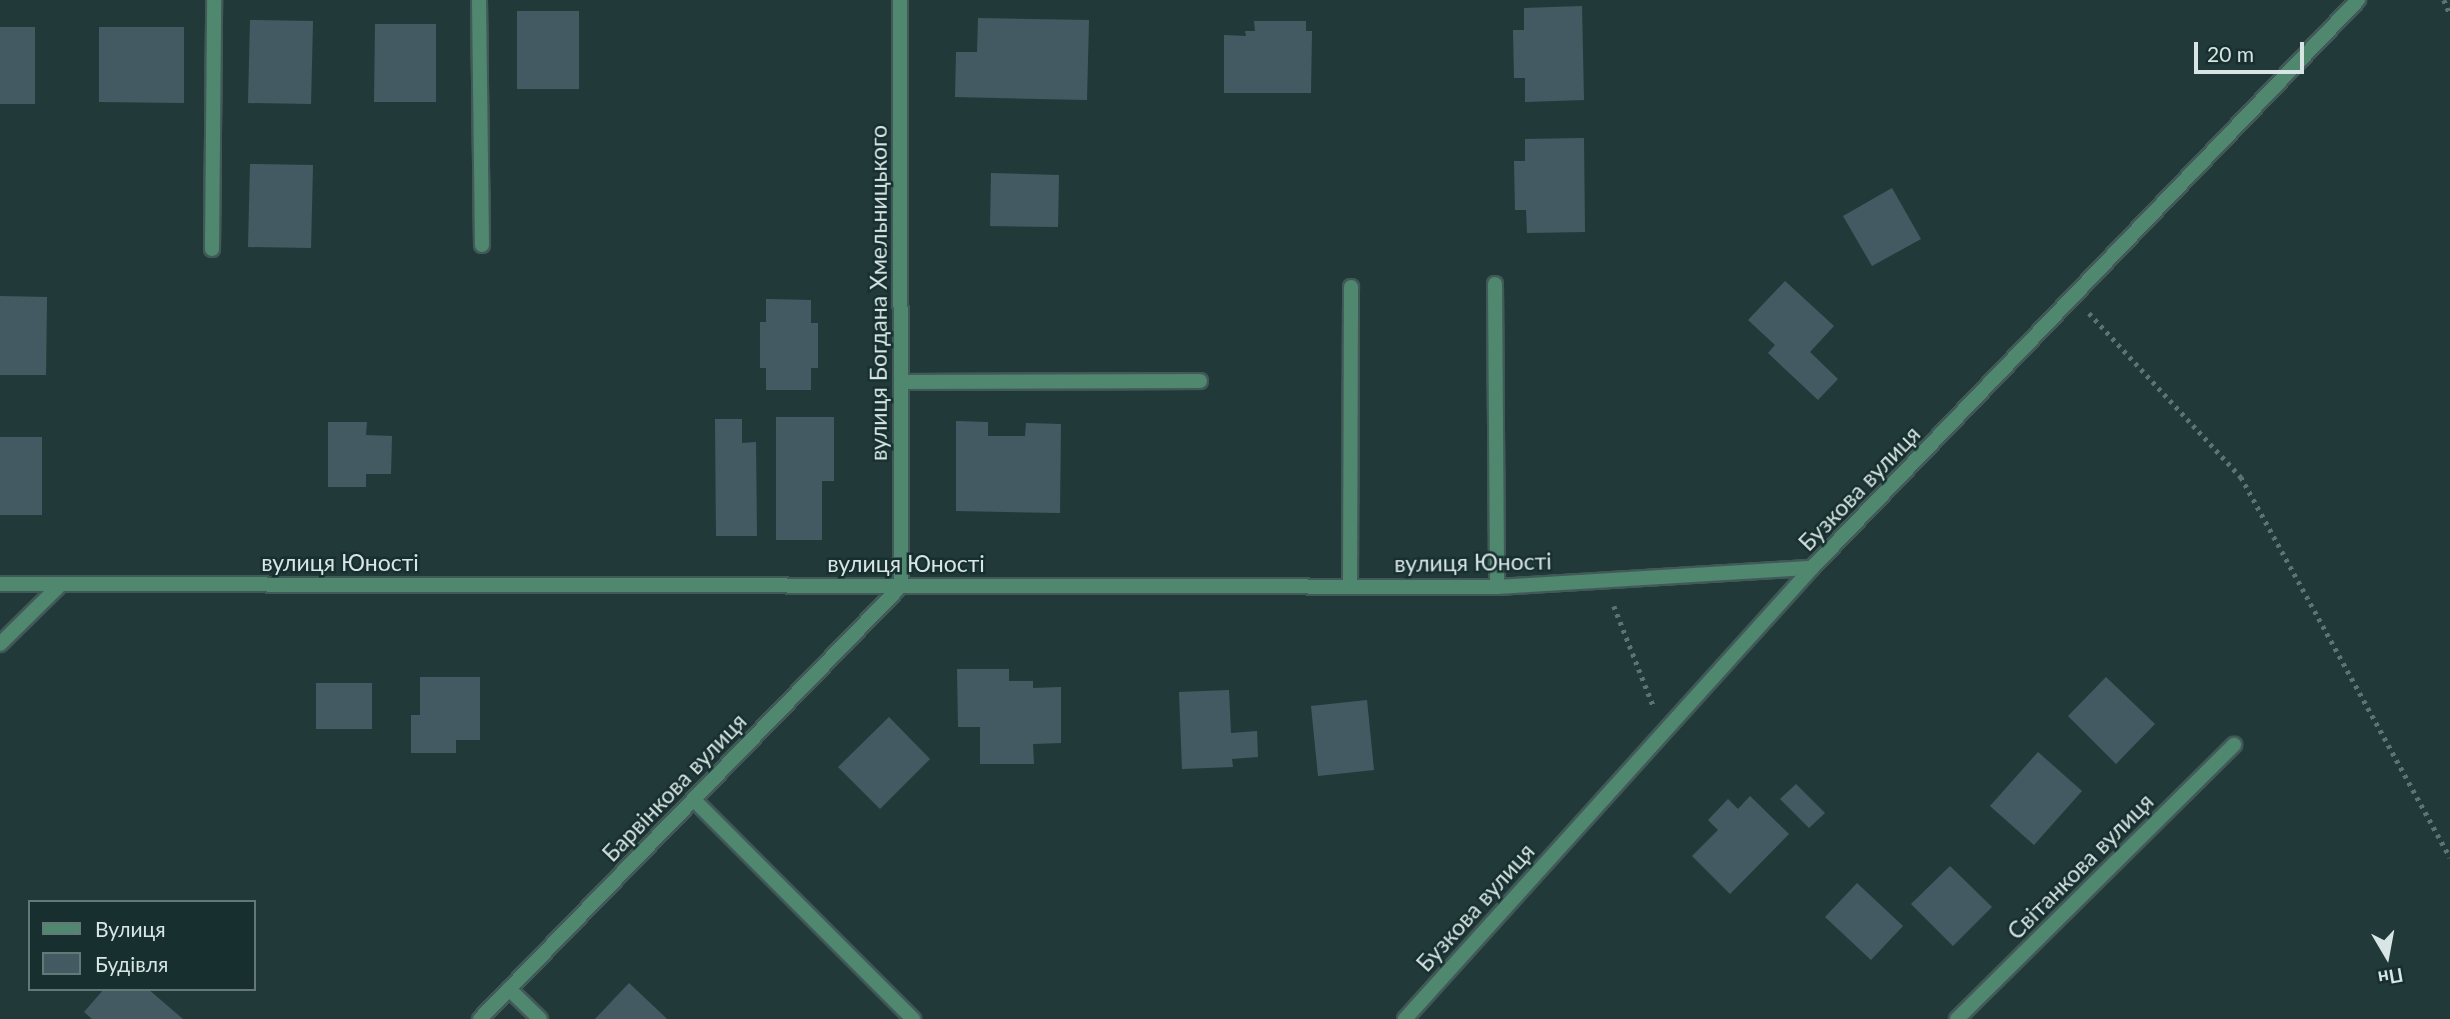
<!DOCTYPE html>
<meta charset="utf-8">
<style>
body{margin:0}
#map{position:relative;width:2450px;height:1019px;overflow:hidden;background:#213a39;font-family:Lato,sans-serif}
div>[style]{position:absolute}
.building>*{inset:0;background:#445a63}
.path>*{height:4.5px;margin-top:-2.25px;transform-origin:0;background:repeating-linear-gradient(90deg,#5e7473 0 3.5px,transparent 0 8.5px)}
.roads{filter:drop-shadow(2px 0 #425958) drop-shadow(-2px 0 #425958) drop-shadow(0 2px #425958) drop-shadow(0 -2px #425958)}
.lane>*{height:14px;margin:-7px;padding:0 7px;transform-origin:7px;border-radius:7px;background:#4f876f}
.street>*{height:14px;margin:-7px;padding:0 7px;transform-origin:7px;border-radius:7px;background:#4f876f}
span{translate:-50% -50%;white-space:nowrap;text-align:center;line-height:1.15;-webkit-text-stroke:5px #172f2f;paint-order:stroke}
.street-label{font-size:23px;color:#d7e5e4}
.legend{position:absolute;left:28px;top:900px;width:228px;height:91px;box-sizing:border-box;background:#172f2f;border:2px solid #647877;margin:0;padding:9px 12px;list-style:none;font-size:21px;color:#d7e5e4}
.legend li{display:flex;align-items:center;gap:14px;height:35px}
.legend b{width:35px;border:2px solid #647877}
.north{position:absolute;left:2352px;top:921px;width:70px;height:70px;-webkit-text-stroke:5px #172f2f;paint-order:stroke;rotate:170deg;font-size:19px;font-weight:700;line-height:28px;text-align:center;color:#d7e5e4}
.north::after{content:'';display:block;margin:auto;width:24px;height:32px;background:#d7e5e4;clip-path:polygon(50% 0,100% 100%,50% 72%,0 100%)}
.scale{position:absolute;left:2194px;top:42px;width:110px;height:32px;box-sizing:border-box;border:4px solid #d7e5e4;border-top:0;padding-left:9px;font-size:21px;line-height:24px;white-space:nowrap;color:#d7e5e4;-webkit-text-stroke:5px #172f2f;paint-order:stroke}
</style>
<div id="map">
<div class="building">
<div style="clip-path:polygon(1582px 6px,1584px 100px,1525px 102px,1525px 78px,1514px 78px,1513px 30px,1524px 30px,1524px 8px)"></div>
<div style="clip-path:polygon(517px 11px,579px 11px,579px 89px,517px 89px)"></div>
<div style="clip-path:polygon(978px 18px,1089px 20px,1087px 100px,955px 97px,956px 52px,977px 52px)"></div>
<div style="clip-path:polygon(250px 20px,313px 21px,311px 104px,248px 103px)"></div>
<div style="clip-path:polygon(1254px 21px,1306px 21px,1306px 31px,1312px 31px,1311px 93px,1224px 93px,1224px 35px,1246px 36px,1245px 31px,1255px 31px)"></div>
<div style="clip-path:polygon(375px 24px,436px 24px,436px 102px,374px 102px)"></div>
<div style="clip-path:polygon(0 27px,35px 27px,35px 104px,0 104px)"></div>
<div style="clip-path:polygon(99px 27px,184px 27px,184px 103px,99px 102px)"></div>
<div style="clip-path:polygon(1584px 138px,1585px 232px,1527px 233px,1526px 210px,1515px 210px,1514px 161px,1525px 161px,1525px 139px)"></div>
<div style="clip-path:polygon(250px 164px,313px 165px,311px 248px,248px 247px)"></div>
<div style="clip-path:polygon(991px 173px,1059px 175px,1058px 227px,990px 226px)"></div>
<div style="clip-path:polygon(1892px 188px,1921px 239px,1872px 266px,1843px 216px)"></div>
<div style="clip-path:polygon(1785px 281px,1834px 326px,1810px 352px,1838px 379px,1818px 400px,1768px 353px,1775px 345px,1748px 320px)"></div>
<div style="clip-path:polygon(0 296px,47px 297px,46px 375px,0 375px)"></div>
<div style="clip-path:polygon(766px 299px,811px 300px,811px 323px,818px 323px,818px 368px,811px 368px,811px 390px,766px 390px,766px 368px,760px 368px,760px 322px,766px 322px)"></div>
<div style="clip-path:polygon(776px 417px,834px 417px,834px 481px,822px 481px,822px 540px,776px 540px)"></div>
<div style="clip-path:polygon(715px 419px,742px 419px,742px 443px,756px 442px,757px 536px,716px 536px)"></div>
<div style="clip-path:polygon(956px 421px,988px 422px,988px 436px,1025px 436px,1026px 423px,1061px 424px,1060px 513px,956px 511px)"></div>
<div style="clip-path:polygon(328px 422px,367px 422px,366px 435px,392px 436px,391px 474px,366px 474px,366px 487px,328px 487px)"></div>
<div style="clip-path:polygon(0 437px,42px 437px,42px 515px,0 515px)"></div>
<div style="clip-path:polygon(957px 669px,1009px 669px,1009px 681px,1033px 681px,1033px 688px,1061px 687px,1061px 743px,1033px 744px,1034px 764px,980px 764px,980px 727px,958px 727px)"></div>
<div style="clip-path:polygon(420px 677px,480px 677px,480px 740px,456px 740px,456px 753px,411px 753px,411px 715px,420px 715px)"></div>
<div style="clip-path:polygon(2106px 677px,2155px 724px,2116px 764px,2068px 716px)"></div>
<div style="clip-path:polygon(316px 683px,372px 683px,372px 729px,316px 729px)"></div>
<div style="clip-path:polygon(1229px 690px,1231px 733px,1257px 731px,1258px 757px,1232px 759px,1233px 767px,1182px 769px,1179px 692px)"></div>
<div style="clip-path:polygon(1367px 700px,1374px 770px,1318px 776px,1311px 706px)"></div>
<div style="clip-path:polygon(889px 717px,930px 759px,880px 809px,838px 767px)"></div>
<div style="clip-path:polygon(2038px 752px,2082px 791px,2034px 845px,1990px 806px)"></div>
<div style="clip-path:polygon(1796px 784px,1825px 813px,1809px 828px,1780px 799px)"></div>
<div style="clip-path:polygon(1750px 796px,1789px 834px,1730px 894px,1692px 856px,1718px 830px,1708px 820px,1728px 799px,1738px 809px)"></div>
<div style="clip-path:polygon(1950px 866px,1992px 907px,1953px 946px,1911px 904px)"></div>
<div style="clip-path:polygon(1857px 883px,1903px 926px,1871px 960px,1825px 917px)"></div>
<div style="clip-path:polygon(629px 983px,663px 1015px,667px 1019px,595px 1019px)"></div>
<div style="clip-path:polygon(104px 989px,148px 989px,183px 1019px,92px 1019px,84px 1012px)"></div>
</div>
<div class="path">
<div style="left:2444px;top:0;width:15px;rotate:67deg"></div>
<div style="left:2089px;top:313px;width:224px;rotate:47.2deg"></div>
<div style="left:2241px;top:477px;width:434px;rotate:61.2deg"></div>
<div style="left:1614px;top:606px;width:106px;rotate:68.5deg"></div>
</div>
<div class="roads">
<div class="lane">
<div style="left:479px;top:0;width:245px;rotate:89.3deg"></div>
<div style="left:212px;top:249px;width:249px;rotate:-89.5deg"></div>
<div style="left:1495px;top:284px;width:303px;rotate:89.6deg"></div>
<div style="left:901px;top:382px;width:299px;rotate:-0.2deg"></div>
<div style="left:1350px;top:586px;width:299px;rotate:-89.8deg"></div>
<div style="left:694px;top:800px;width:310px;rotate:45deg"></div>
<div style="left:509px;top:989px;width:43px;rotate:44.1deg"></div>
</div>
<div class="street">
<div style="left:0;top:584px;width:1497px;rotate:0.11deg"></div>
<div style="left:1497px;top:587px;width:316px;rotate:-3.5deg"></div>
<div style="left:0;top:644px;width:84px;rotate:-44.5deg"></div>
<div style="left:480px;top:1019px;width:604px;rotate:-45.81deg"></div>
<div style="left:901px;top:586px;width:586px;rotate:-90.1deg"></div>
<div style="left:1405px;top:1019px;width:607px;rotate:-47.94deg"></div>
<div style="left:1812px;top:568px;width:788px;rotate:-46.13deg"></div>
<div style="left:1957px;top:1019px;width:390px;rotate:-44.7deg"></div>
</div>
</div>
<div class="street-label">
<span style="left:878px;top:293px;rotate:-90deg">вулиця Богдана Хмельницького</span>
<span style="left:1859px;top:488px;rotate:-46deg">Бузкова вулиця</span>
<span style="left:340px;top:562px">вулиця Юності</span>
<span style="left:1473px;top:562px;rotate:-1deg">вулиця Юності</span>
<span style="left:906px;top:563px">вулиця Юності</span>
<span style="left:674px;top:787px;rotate:-46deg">Барвінкова вулиця</span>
<span style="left:2080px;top:866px;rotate:-45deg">Світанкова вулиця</span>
<span style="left:1475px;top:907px;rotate:-48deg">Бузкова вулиця</span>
</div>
<ul class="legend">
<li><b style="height:9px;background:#4f876f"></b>Вулиця</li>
<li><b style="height:19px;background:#445a63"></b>Будівля</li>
</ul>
<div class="north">Пн</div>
<div class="scale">20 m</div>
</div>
